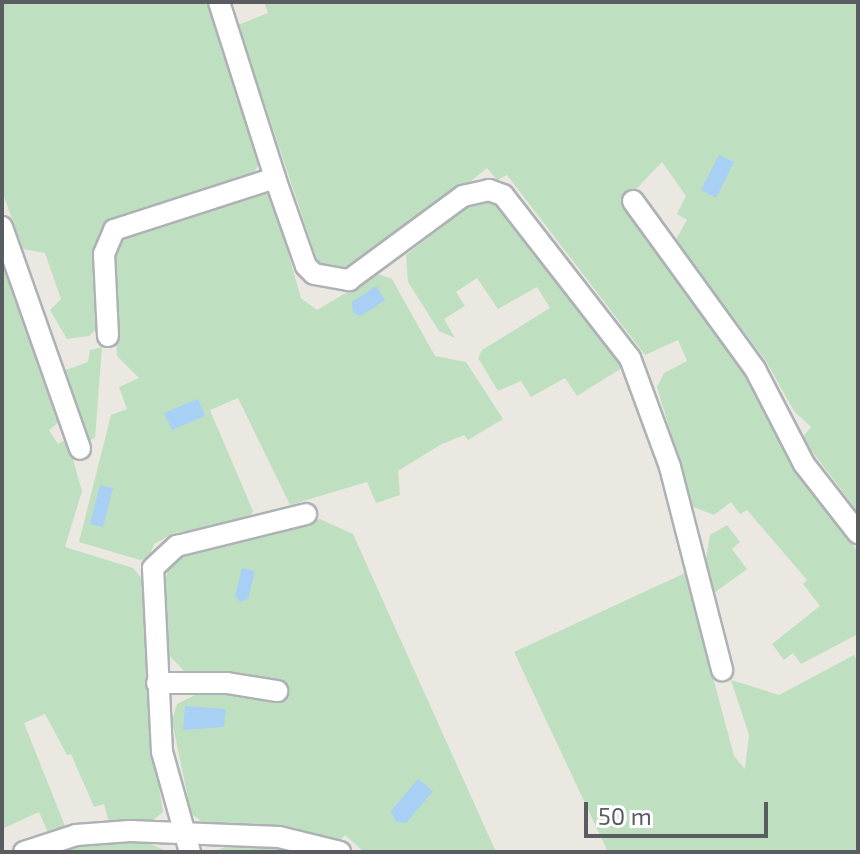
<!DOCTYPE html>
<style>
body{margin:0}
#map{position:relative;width:860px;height:854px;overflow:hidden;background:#eae8e1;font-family:"Exo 2",sans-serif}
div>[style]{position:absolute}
.green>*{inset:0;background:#bfe0c0}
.water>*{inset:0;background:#a7d0f4}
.roads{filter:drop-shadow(2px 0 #aeb1b5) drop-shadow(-2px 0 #aeb1b5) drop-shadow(0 2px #aeb1b5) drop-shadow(0 -2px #aeb1b5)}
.street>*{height:20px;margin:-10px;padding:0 10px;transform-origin:10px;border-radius:10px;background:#fff}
span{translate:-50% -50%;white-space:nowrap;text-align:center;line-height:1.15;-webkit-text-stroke:6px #fff;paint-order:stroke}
.frame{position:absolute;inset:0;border:4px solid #595c60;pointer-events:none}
.scale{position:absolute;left:584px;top:802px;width:184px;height:36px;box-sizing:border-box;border:4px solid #595c60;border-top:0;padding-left:10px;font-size:24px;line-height:28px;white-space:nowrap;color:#595c60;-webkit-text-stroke:6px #fff;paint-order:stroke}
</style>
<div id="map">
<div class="green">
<div style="clip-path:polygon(2px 2px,207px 2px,260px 162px,253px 174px,117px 217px,101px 254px,100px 326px,89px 336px,67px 339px,50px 310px,61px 299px,45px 253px,23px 249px,2px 191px)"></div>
<div style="clip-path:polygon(264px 2px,858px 2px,858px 512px,802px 438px,811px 427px,794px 411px,766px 361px,675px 241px,687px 220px,677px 214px,686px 196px,662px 162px,621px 205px,748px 376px,793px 465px,858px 552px,858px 634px,801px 664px,793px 653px,784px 660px,772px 644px,820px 606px,803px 584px,807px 580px,747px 510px,740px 514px,731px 502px,714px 515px,693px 507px,657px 387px,664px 373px,687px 361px,678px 340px,645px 355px,507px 175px,497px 180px,487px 168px,389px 248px,345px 272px,320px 269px,238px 25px,268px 13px)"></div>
<div style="clip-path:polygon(262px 192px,272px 197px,301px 298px,317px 310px,378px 274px,392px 279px,435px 356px,466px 362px,503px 419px,468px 440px,464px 435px,440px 445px,398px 471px,400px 495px,376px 503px,367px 482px,290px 505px,238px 398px,210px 410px,253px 511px,247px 521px,174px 533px,154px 544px,149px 557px,140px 560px,79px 542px,111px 415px,127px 409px,119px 387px,139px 378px,117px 356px,113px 259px,121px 240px)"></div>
<div style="clip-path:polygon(491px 200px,501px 205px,625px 366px,577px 396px,565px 378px,531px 397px,521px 381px,498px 391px,478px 358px,482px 350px,550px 308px,537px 287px,498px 309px,477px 278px,456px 292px,465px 306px,444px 319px,455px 338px,439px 331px,408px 282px,406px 255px,474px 202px)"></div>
<div style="clip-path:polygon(2px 257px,60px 421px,49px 430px,58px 444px,67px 439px,82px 491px,65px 547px,133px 568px,142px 579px,149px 722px,163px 812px,152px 821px,116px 824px,108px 819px,104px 804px,94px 807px,71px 754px,67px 755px,45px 714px,24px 723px,67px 831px,49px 835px,39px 812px,2px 829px)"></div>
<div style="clip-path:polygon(102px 347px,95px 438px,88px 441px,63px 371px,88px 362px,90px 350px)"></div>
<div style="clip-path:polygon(320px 519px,353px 534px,496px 852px,364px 852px,345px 835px,339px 842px,300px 831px,202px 822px,191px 813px,172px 721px,177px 704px,203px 691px,168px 654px,165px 582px,169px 566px,184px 555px)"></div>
<div style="clip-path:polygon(727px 525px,740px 542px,732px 549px,747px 569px,710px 596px,704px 571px,710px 535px)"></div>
<div style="clip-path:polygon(685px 573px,734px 756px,745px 769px,749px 735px,731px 680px,779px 695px,854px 655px,858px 662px,858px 852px,608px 852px,514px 652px)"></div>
<div style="clip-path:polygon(114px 839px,141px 839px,168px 852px,47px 852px)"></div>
<div style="clip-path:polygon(240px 840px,315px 852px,214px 852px)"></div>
</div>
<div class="water">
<div style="clip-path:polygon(719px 155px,734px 162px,716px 198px,701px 190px)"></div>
<div style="clip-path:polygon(376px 286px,385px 300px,361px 316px,353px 313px,352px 302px)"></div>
<div style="clip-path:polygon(198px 399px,205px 416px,172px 430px,164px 413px)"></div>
<div style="clip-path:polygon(100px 485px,113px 488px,103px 527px,90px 524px)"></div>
<div style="clip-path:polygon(242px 568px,255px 571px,248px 599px,240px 602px,235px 596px)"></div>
<div style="clip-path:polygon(185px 706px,226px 709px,224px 727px,183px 730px)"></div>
<div style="clip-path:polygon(418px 779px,433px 791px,406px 823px,396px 822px,391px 811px)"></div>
</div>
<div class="roads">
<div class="street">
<div style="left:219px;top:2px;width:185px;rotate:72.3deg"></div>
<div style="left:275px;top:178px;width:93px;rotate:70.6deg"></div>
<div style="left:306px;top:266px;width:11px;rotate:45deg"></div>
<div style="left:314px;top:274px;width:36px;rotate:10deg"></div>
<div style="left:349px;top:280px;width:142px;rotate:-36.4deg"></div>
<div style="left:463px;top:196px;width:27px;rotate:-13deg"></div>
<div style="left:489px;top:190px;width:15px;rotate:20deg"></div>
<div style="left:503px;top:195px;width:207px;rotate:52.1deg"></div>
<div style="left:630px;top:358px;width:116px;rotate:69.8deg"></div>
<div style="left:670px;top:467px;width:210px;rotate:75.6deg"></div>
<div style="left:633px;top:201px;width:208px;rotate:54deg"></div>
<div style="left:755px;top:369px;width:107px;rotate:62.7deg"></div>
<div style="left:804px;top:464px;width:88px;rotate:52deg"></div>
<div style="left:2px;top:227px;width:235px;rotate:70.6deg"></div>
<div style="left:108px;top:336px;width:82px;rotate:-92.8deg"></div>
<div style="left:104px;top:254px;width:26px;rotate:-67deg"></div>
<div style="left:114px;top:230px;width:169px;rotate:-17.9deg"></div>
<div style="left:157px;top:683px;width:70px"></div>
<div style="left:227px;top:683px;width:51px;rotate:9.1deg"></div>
<div style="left:24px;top:852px;width:55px;rotate:-18.1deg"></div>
<div style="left:76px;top:835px;width:54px;rotate:-4.2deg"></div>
<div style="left:130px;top:831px;width:149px;rotate:2.3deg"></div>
<div style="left:279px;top:837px;width:63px;rotate:13.8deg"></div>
<div style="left:190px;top:852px;width:104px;rotate:-105.6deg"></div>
<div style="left:162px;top:752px;width:184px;rotate:-92.8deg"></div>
<div style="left:153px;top:568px;width:33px;rotate:-43deg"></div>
<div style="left:177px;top:546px;width:133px;rotate:-13.9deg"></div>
</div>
</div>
<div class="frame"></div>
<div class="scale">50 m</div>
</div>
